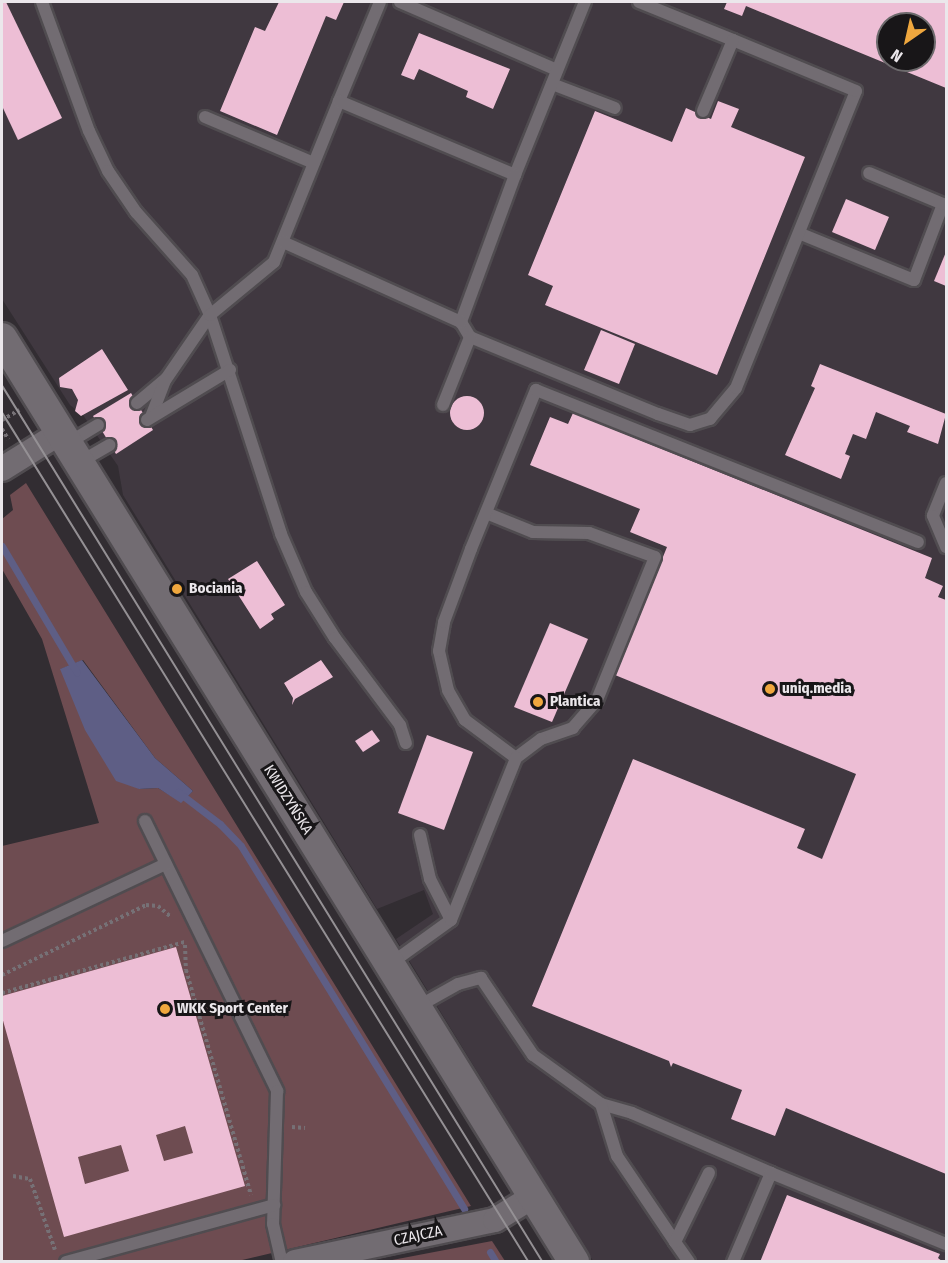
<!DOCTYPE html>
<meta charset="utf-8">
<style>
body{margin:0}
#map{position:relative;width:948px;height:1263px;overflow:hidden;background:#322d32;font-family:"Fira Sans Condensed",sans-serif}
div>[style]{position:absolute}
.built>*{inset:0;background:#403840}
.green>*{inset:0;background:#6e4c51}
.water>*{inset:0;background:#5e5e85}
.stream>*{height:7px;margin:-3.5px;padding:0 3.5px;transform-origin:3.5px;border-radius:3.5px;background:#5e5e85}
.building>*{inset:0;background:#edbed5}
.round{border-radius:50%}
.path>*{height:4px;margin-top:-2px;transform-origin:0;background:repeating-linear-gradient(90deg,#767176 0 3px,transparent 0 6px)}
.roads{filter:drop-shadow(2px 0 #504c50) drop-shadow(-2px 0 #504c50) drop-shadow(0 2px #504c50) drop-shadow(0 -2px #504c50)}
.service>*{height:12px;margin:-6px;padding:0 6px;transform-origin:6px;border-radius:6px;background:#726c72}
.minor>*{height:24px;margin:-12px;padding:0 12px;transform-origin:12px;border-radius:12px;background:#726c72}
.tertiary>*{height:30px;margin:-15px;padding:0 15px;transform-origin:15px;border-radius:15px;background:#726c72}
.tram>*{height:1.5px;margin:-0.75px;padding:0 0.75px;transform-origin:0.75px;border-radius:0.75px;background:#949094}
.dots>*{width:16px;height:16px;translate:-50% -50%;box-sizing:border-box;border:3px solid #181618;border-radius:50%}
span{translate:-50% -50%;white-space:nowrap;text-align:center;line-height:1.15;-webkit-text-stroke:6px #181618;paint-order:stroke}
.poi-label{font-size:15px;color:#ebe7eb;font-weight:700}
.left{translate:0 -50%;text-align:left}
.street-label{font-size:15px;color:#ebe7eb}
.frame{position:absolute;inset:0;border:3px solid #ebe7eb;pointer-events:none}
.north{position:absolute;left:876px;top:12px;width:60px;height:60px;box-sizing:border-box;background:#181618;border:2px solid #6c6a6c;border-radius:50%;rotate:214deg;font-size:16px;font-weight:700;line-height:24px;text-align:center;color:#ebe7eb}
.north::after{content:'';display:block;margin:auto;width:21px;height:27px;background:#efa73e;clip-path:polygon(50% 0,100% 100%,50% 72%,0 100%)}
</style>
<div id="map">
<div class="built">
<div style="clip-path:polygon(evenodd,2px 2px,946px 2px,946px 1261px,593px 1261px,396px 939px,433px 914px,424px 890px,377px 909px,123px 495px,118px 466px,83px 415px,70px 405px,2px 299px,2px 2px,888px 24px,924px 24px,924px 60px,888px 60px,888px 24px)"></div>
</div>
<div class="green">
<div style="clip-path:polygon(evenodd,26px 483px,471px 1206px,238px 1261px,2px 1261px,2px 846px,99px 823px,42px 639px,2px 569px,2px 519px,13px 510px,10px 495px,26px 483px,83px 660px,155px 758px,193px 791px,181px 802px,158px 788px,139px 789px,61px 669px,83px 660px)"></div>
<div style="clip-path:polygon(492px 1241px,505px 1261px,387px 1261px)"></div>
</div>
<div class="water">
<div style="clip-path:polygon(82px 660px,155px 758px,193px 791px,181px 803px,158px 788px,139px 789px,116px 781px,85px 730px,60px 669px)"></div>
</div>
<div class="stream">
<div style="left:2px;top:546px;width:147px;rotate:59.4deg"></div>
<div style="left:178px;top:792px;width:53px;rotate:37.3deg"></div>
<div style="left:220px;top:824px;width:30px;rotate:46deg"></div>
<div style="left:241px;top:846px;width:426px;rotate:58.4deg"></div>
<div style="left:490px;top:1252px;width:12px;rotate:59deg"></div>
</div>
<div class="building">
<div style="clip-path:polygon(2px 2px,6px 2px,62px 118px,18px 140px,2px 106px)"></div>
<div style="clip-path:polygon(279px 2px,344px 2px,336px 20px,326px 16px,277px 135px,220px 111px,255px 27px,265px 31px)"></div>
<div style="clip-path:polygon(evenodd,727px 2px,946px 2px,946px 88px,746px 6px,742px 16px,724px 9px,727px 2px,888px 24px,924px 24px,924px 60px,888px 60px,888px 24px)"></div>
<div style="clip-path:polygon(419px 33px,510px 69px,493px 109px,466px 97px,468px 91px,419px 69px,414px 80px,401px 75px)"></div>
<div style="clip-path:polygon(718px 101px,739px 109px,731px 127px,805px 157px,717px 375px,545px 305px,553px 286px,528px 275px,595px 111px,672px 142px,686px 108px,711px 119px)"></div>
<div style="clip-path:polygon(846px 199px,889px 217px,875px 250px,832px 232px)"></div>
<div style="clip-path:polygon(946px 252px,946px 286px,934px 281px)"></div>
<div style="clip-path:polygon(601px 330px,635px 344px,619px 384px,584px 370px)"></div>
<div style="clip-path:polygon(102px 349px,128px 390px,81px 416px,75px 411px,78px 400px,72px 389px,60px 387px,59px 378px)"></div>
<div style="clip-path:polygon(820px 364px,946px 414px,938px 444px,907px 432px,910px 426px,876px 412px,866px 439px,853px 434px,845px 454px,850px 456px,841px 479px,785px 455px,815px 388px,811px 386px)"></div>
<div style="clip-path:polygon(131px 393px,153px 430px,116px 454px,93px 416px)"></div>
<div class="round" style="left:450px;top:396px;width:34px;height:34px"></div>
<div style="clip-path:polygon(573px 413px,932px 558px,925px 578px,943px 586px,938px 597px,946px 600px,946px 1174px,786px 1108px,775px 1136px,736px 1121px,731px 1119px,742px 1090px,673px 1063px,671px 1067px,669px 1061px,532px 1006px,633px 759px,805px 829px,797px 848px,822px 859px,856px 774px,615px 675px,667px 547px,630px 532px,640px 509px,530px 465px,550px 417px,568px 424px)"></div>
<div style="clip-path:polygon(257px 561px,285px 605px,271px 614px,274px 619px,260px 629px,228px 579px)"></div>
<div style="clip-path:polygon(550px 623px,588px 639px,552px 722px,514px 707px)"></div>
<div style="clip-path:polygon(321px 660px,333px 677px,295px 699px,292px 705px,293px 698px,284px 683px)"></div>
<div style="clip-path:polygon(372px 730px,380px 741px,363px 752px,355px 741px)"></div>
<div style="clip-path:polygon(427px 735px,473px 752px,444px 830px,398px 813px)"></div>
<div style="clip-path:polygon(evenodd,176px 947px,245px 1186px,64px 1237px,2px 1017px,2px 996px,176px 947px,185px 1126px,193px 1153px,164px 1161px,156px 1135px,185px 1126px,176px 947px,121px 1145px,129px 1171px,85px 1184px,78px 1157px,121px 1145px)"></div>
<div style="clip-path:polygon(787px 1195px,940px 1254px,938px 1258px,943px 1262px,760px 1262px)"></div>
</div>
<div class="path">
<div style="left:2px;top:420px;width:20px;rotate:-30deg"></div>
<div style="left:2px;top:429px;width:12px;rotate:59deg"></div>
<div style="left:185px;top:945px;width:25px;rotate:88deg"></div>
<div style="left:186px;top:970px;width:234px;rotate:73.9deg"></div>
<div style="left:2px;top:975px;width:160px;rotate:-25.9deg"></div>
<div style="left:146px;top:905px;width:12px;rotate:5deg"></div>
<div style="left:158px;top:906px;width:17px;rotate:40deg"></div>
<div style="left:2px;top:993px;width:190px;rotate:-15.6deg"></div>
<div style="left:292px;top:1127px;width:13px;rotate:4deg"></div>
<div style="left:13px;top:1176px;width:17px;rotate:10deg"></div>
<div style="left:30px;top:1179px;width:75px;rotate:70.6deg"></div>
</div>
<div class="roads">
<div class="service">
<div style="left:42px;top:2px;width:137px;rotate:70deg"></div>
<div style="left:89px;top:131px;width:44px;rotate:64.6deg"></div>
<div style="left:108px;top:171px;width:50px;rotate:55.7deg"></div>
<div style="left:136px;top:212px;width:84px;rotate:48.4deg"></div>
<div style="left:192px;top:275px;width:44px;rotate:65.8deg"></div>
<div style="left:210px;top:315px;width:230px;rotate:72deg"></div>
<div style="left:281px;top:534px;width:63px;rotate:66.7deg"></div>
<div style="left:306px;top:592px;width:54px;rotate:57.8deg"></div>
<div style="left:335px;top:638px;width:109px;rotate:53.2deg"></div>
<div style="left:400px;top:725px;width:19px;rotate:72deg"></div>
<div style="left:400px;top:2px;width:171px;rotate:23.4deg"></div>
<div style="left:639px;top:2px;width:101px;rotate:22deg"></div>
<div style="left:552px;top:84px;width:67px;rotate:20.9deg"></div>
<div style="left:339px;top:101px;width:107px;rotate:-67.5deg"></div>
<div style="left:205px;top:117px;width:118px;rotate:22.9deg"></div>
<div style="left:515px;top:175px;width:187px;rotate:-68deg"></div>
<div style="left:801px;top:234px;width:122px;rotate:22.2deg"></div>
<div style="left:914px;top:280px;width:81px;rotate:-69.1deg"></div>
<div style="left:943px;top:204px;width:80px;rotate:-157.3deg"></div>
<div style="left:461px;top:322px;width:17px;rotate:59deg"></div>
<div style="left:470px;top:337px;width:203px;rotate:22.3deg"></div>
<div style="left:658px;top:414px;width:34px;rotate:19deg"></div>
<div style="left:690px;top:425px;width:21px;rotate:-17deg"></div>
<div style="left:710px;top:419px;width:40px;rotate:-50deg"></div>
<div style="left:736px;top:388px;width:320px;rotate:-68deg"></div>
<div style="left:856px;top:91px;width:133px;rotate:-157.5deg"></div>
<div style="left:733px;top:40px;width:77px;rotate:112.9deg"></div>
<div style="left:137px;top:403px;width:38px;rotate:-40deg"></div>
<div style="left:166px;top:379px;width:78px;rotate:-55.5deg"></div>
<div style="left:210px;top:315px;width:83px;rotate:-39.6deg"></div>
<div style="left:274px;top:262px;width:174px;rotate:-68deg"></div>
<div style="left:339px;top:101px;width:191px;rotate:22.8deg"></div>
<div style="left:515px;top:175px;width:157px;rotate:110.2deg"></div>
<div style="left:461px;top:322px;width:195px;rotate:-155.8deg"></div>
<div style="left:443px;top:405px;width:73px;rotate:-68.3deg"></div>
<div style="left:151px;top:417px;width:40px;rotate:-69deg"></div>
<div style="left:147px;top:420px;width:97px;rotate:-31.1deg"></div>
<div style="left:68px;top:443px;width:35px;rotate:-31deg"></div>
<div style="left:80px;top:462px;width:34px;rotate:-30deg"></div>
<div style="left:946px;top:483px;width:35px;rotate:112deg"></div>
<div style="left:933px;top:516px;width:34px;rotate:67deg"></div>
<div style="left:486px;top:513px;width:51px;rotate:22deg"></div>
<div style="left:533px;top:532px;width:56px;rotate:1deg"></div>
<div style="left:589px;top:533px;width:70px;rotate:20deg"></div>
<div style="left:655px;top:557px;width:154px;rotate:112.1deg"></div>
<div style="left:597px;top:700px;width:37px;rotate:131deg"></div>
<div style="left:573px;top:728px;width:34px;rotate:161deg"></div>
<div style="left:541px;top:739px;width:31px;rotate:143deg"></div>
<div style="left:516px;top:758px;width:64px;rotate:-143.3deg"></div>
<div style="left:465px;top:720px;width:34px;rotate:-120deg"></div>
<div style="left:448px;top:690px;width:40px;rotate:-103deg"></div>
<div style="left:439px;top:651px;width:29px;rotate:-80deg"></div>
<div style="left:444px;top:622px;width:78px;rotate:-69.7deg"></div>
<div style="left:471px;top:549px;width:172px;rotate:-67.8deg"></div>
<div style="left:536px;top:390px;width:411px;rotate:21.7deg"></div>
<div style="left:145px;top:821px;width:301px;rotate:63.9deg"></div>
<div style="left:277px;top:1091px;width:133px;rotate:91.7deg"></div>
<div style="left:273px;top:1224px;width:39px;rotate:77deg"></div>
<div style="left:420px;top:835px;width:45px;rotate:77.2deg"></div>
<div style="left:430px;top:879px;width:46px;rotate:62.9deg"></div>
<div style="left:2px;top:941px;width:181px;rotate:-25.2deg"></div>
<div style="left:390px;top:964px;width:75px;rotate:-35.8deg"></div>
<div style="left:451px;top:920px;width:175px;rotate:-68.1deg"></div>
<div style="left:417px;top:1007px;width:47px;rotate:-29.3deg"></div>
<div style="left:458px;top:984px;width:24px;rotate:-15deg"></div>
<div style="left:481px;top:978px;width:93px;rotate:56deg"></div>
<div style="left:533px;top:1055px;width:84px;rotate:35.8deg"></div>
<div style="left:601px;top:1104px;width:32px;rotate:16deg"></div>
<div style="left:632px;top:1113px;width:151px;rotate:23.3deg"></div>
<div style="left:601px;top:1104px;width:54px;rotate:72.9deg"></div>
<div style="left:617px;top:1156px;width:104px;rotate:56deg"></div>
<div style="left:66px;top:1262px;width:216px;rotate:-15.3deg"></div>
<div style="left:689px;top:1262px;width:24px;rotate:-125deg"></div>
<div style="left:675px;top:1242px;width:77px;rotate:-63.8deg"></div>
<div style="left:733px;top:1262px;width:97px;rotate:-66.9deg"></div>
<div style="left:771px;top:1173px;width:189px;rotate:22.1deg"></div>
</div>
<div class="minor">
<div style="left:2px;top:469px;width:68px;rotate:-31.8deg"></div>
<div style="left:295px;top:1262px;width:204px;rotate:-11.9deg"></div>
<div style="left:495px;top:1220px;width:46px;rotate:-31.6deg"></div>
</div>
<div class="tertiary">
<div style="left:2px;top:338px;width:1087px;rotate:58.24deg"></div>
</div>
</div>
<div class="tram">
<div style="left:2px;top:385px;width:1030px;rotate:58.33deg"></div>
<div style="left:2px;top:412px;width:1000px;rotate:58.2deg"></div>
</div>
<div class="dots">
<div style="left:177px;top:589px;background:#efa73e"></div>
<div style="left:770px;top:689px;background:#efa73e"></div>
<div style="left:538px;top:702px;background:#efa73e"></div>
<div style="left:165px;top:1009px;background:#efa73e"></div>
</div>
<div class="poi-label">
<span class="left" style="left:189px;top:589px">Bociania</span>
<span class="left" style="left:782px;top:689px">uniq.media</span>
<span class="left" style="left:550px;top:702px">Plantica</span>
<span class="left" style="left:177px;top:1009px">WKK Sport Center</span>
</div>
<div class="street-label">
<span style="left:288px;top:800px;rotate:58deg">KWIDZYŃSKA</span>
<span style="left:418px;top:1236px;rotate:-12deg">CZAJCZA</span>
</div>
<div class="frame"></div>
<div class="north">N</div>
</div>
